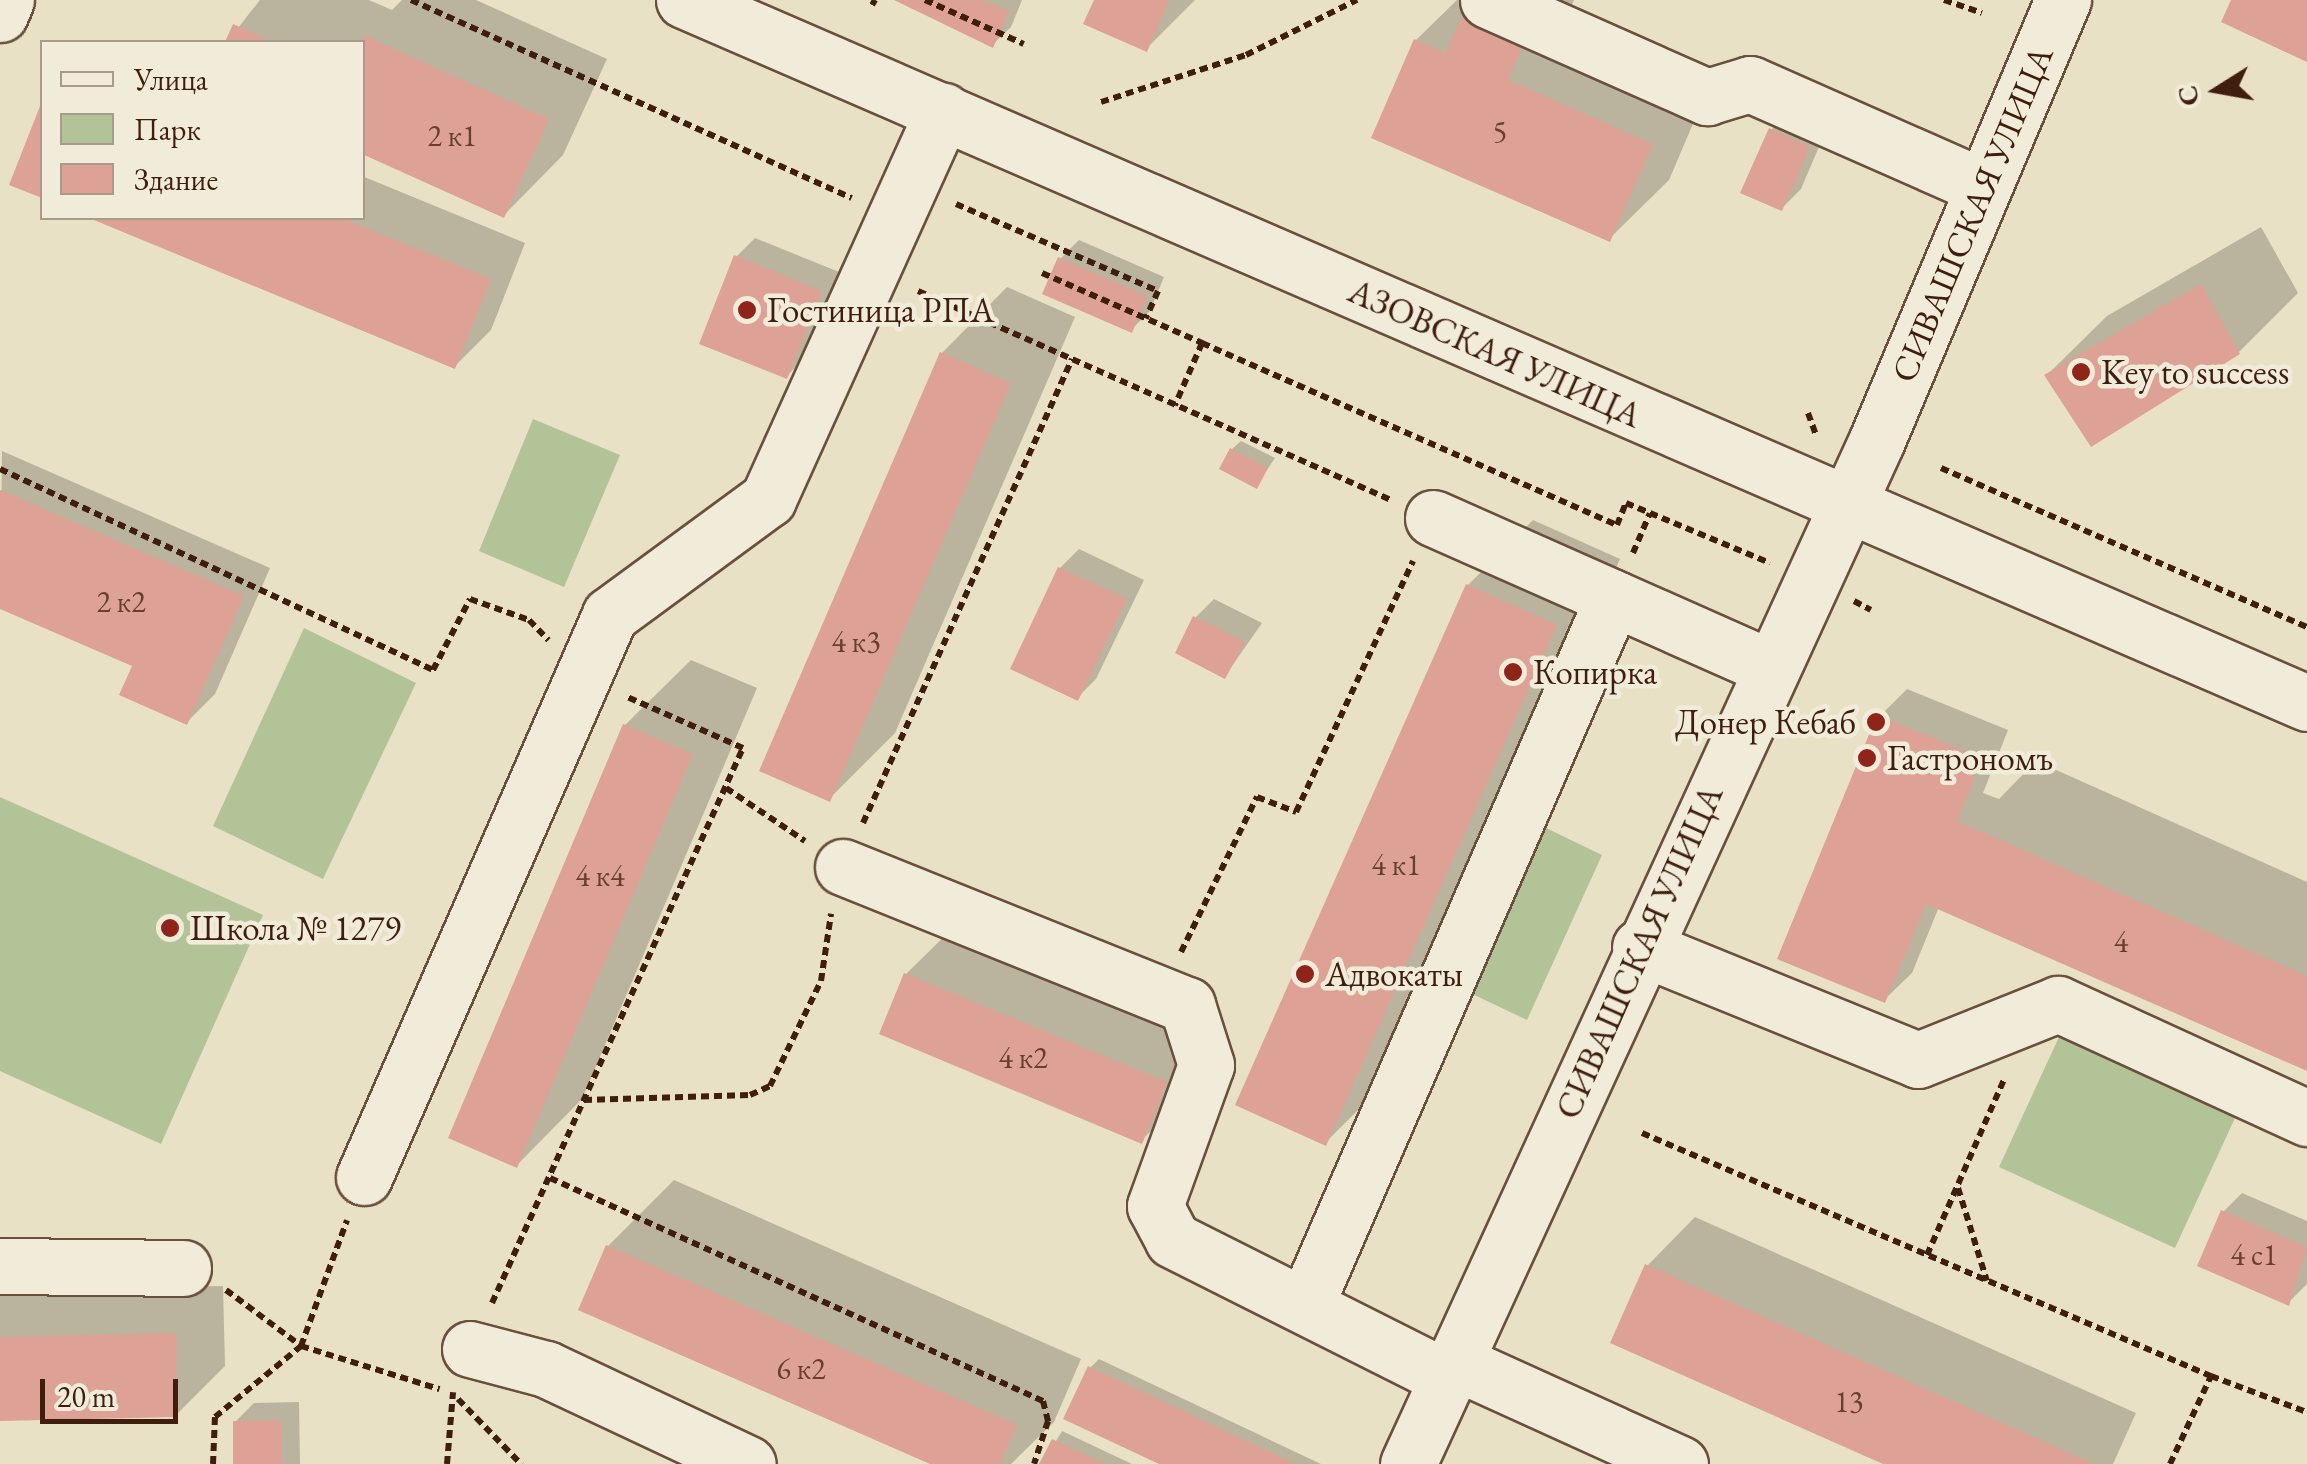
<!DOCTYPE html>
<meta charset="utf-8">
<style>
body{margin:0}
#map{position:relative;width:2307px;height:1464px;overflow:hidden;background:#e9e1c6;font-family:"EB Garamond",serif}
div>[style]{position:absolute}
.green>*{inset:0;background:#b3c398}
.shadow>*{inset:0;background:#0003}
.building>*{inset:0;background:#dda195}
.path>*{height:6px;margin-top:-3px;transform-origin:0;background:repeating-linear-gradient(90deg,#401e0e 0 8px,transparent 0 13px)}
.roads{filter:drop-shadow(2px 0 #6a4f3c) drop-shadow(-2px 0 #6a4f3c) drop-shadow(0 2px #6a4f3c) drop-shadow(0 -2px #6a4f3c)}
.minor>*{height:55px;margin:-27.5px;padding:0 27.5px;transform-origin:27.5px;border-radius:27.5px;background:#f1ecda}
.dots>*{width:28px;height:28px;translate:-50% -50%;box-sizing:border-box;border:5px solid #f1ecda;border-radius:50%}
span{translate:-50% -50%;white-space:nowrap;text-align:center;line-height:1.15;-webkit-text-stroke:9px #f1ecda;paint-order:stroke}
.number-label{font-size:30px;color:#673f30}
.number-label span{-webkit-text-stroke-width:0}
.street-label{font-size:35px;color:#401e0e}
.poi-label{font-size:35px;color:#401e0e}
.left{translate:0 -50%;text-align:left}
.right{translate:-100% -50%;text-align:right}
.legend{position:absolute;left:40px;top:40px;width:325px;height:180px;box-sizing:border-box;background:#f1ecda;border:2px solid #aa9a88;margin:0;padding:12px 18px;list-style:none;font-size:30px;color:#401e0e}
.legend li{display:flex;align-items:center;gap:20px;height:50px}
.legend b{width:50px;border:2px solid #aa9a88}
.north{position:absolute;left:2167px;top:40px;width:100px;height:100px;-webkit-text-stroke:8px #f1ecda;paint-order:stroke;rotate:259deg;font-size:28px;font-weight:700;line-height:40px;text-align:center;color:#401e0e}
.north::after{content:'';display:block;margin:auto;width:35px;height:45px;background:#401e0e;clip-path:polygon(50% 0,100% 100%,50% 72%,0 100%)}
.scale{position:absolute;left:40px;top:1379px;width:138px;height:45px;box-sizing:border-box;border:5px solid #401e0e;border-top:0;padding-left:12px;font-size:30px;line-height:35px;white-space:nowrap;color:#401e0e;-webkit-text-stroke:8px #f1ecda;paint-order:stroke}
</style>
<div id="map">
<div class="green">
<div style="clip-path:polygon(533px 419px,620px 455px,564px 587px,479px 551px)"></div>
<div style="clip-path:polygon(304px 628px,416px 683px,323px 879px,213px 826px)"></div>
<div style="clip-path:polygon(0 797px,263px 915px,161px 1144px,0 1071px)"></div>
<div style="clip-path:polygon(1542px 826px,1602px 855px,1527px 1020px,1468px 992px)"></div>
<div style="clip-path:polygon(2059px 1037px,2235px 1118px,2175px 1248px,1999px 1167px)"></div>
</div>
<div class="shadow">
<div style="clip-path:polygon(260px 0,369px 0,392px 10px,402px 0,476px 0,607px 59px,563px 155px,504px 215px,362px 151px,362px 42px,227px 42px)"></div>
<div style="clip-path:polygon(896px 0,1022px 0,1011px 27px,992px 45px)"></div>
<div style="clip-path:polygon(1096px 0,1195px 0,1146px 49px)"></div>
<div style="clip-path:polygon(1457px 0,1574px 0,1565px 20px,1710px 84px,1669px 180px,1609px 239px,1416px 40px)"></div>
<div style="clip-path:polygon(1789px 111px,1827px 128px,1801px 189px,1782px 208px,1771px 130px)"></div>
<div style="clip-path:polygon(362px 176px,525px 243px,491px 330px,455px 366px,95px 218px,362px 218px)"></div>
<div style="clip-path:polygon(2261px 227px,2298px 293px,2239px 352px,2047px 375px,2107px 316px)"></div>
<div style="clip-path:polygon(755px 238px,839px 272px,805px 357px,787px 376px,737px 256px)"></div>
<div style="clip-path:polygon(1079px 240px,1164px 277px,1150px 311px,1131px 330px,1060px 259px)"></div>
<div style="clip-path:polygon(1007px 287px,1075px 317px,895px 733px,829px 799px,942px 353px)"></div>
<div style="clip-path:polygon(1241px 441px,1275px 458px,1256px 486px,1232px 449px)"></div>
<div style="clip-path:polygon(2px 451px,270px 568px,215px 694px,187px 722px,136px 665px,0 606px)"></div>
<div style="clip-path:polygon(1533px 520px,1620px 559px,1391px 1077px,1325px 1143px,1468px 585px)"></div>
<div style="clip-path:polygon(1079px 549px,1144px 580px,1096px 679px,1077px 698px,1013px 667px,1060px 568px)"></div>
<div style="clip-path:polygon(1214px 599px,1262px 623px,1225px 676px,1195px 618px)"></div>
<div style="clip-path:polygon(691px 660px,757px 688px,582px 1099px,517px 1165px,625px 725px)"></div>
<div style="clip-path:polygon(1907px 689px,2008px 730px,1983px 793px,1999px 799px,2036px 761px,2307px 882px,2307px 1068px,1939px 907px,1912px 973px,1884px 1000px,1879px 717px)"></div>
<div style="clip-path:polygon(966px 915px,1225px 1023px,1201px 1081px,1141px 1141px,906px 974px)"></div>
<div style="clip-path:polygon(674px 1180px,1081px 1359px,1054px 1422px,1011px 1464px,935px 1464px,608px 1246px)"></div>
<div style="clip-path:polygon(2242px 1193px,2307px 1221px,2307px 1284px,2288px 1303px,2223px 1212px)"></div>
<div style="clip-path:polygon(1695px 1217px,2136px 1413px,2113px 1464px,1889px 1464px,1647px 1266px)"></div>
<div style="clip-path:polygon(223px 1286px,225px 1366px,176px 1415px,0 1418px,0 1290px)"></div>
<div style="clip-path:polygon(1099px 1359px,1321px 1464px,1164px 1464px,1090px 1368px)"></div>
<div style="clip-path:polygon(299px 1402px,300px 1464px,236px 1464px,235px 1422px,254px 1403px)"></div>
<div style="clip-path:polygon(1062px 1431px,1132px 1464px,1042px 1464px)"></div>
</div>
<div class="building">
<div style="clip-path:polygon(894px 0,982px 0,1009px 11px,993px 48px)"></div>
<div style="clip-path:polygon(1094px 0,1169px 0,1147px 52px,1083px 24px)"></div>
<div style="clip-path:polygon(2231px 0,2307px 0,2307px 62px,2221px 22px)"></div>
<div style="clip-path:polygon(1461px 18px,1523px 46px,1508px 80px,1653px 144px,1610px 242px,1371px 138px,1414px 39px,1445px 53px)"></div>
<div style="clip-path:polygon(233px 24px,274px 42px,225px 42px)"></div>
<div style="clip-path:polygon(363px 35px,549px 119px,504px 218px,362px 154px)"></div>
<div style="clip-path:polygon(42px 101px,42px 198px,9px 185px)"></div>
<div style="clip-path:polygon(1769px 128px,1810px 147px,1782px 211px,1740px 193px)"></div>
<div style="clip-path:polygon(89px 218px,341px 218px,491px 279px,455px 369px)"></div>
<div style="clip-path:polygon(734px 255px,822px 291px,787px 379px,699px 344px)"></div>
<div style="clip-path:polygon(1058px 257px,1147px 296px,1132px 333px,1042px 294px)"></div>
<div style="clip-path:polygon(2201px 284px,2240px 354px,2091px 447px,2044px 375px)"></div>
<div style="clip-path:polygon(940px 352px,1011px 383px,830px 802px,759px 771px)"></div>
<div style="clip-path:polygon(1230px 448px,1268px 468px,1257px 489px,1219px 469px)"></div>
<div style="clip-path:polygon(0 490px,244px 596px,187px 725px,119px 695px,132px 666px,0 609px)"></div>
<div style="clip-path:polygon(1058px 567px,1127px 599px,1078px 701px,1010px 669px)"></div>
<div style="clip-path:polygon(1466px 584px,1557px 625px,1326px 1146px,1235px 1105px)"></div>
<div style="clip-path:polygon(1193px 616px,1245px 642px,1225px 679px,1175px 653px)"></div>
<div style="clip-path:polygon(1877px 715px,1982px 758px,1957px 821px,2307px 976px,2307px 1071px,1926px 904px,1885px 1003px,1777px 959px)"></div>
<div style="clip-path:polygon(623px 724px,693px 754px,517px 1168px,448px 1138px)"></div>
<div style="clip-path:polygon(904px 973px,1167px 1082px,1142px 1144px,879px 1034px)"></div>
<div style="clip-path:polygon(2221px 1210px,2307px 1247px,2289px 1306px,2197px 1266px)"></div>
<div style="clip-path:polygon(606px 1245px,1017px 1425px,1000px 1464px,930px 1464px,578px 1310px)"></div>
<div style="clip-path:polygon(1645px 1264px,2094px 1464px,1883px 1464px,1610px 1343px)"></div>
<div style="clip-path:polygon(176px 1333px,177px 1417px,0 1421px,0 1337px)"></div>
<div style="clip-path:polygon(1088px 1366px,1295px 1464px,1159px 1464px,1063px 1419px)"></div>
<div style="clip-path:polygon(281px 1420px,282px 1464px,233px 1464px,233px 1421px)"></div>
<div style="clip-path:polygon(1052px 1439px,1105px 1464px,1039px 1464px)"></div>
</div>
<div class="path">
<div style="left:411px;top:0;width:483px;rotate:24.2deg"></div>
<div style="left:925px;top:0;width:108px;rotate:24deg"></div>
<div style="left:1944px;top:0;width:40px;rotate:18.9deg"></div>
<div style="left:872px;top:5px;width:6px;rotate:-59deg"></div>
<div style="left:1101px;top:102px;width:152px;rotate:-18deg"></div>
<div style="left:1246px;top:55px;width:124px;rotate:-26.4deg"></div>
<div style="left:956px;top:204px;width:220px;rotate:23.3deg"></div>
<div style="left:1158px;top:291px;width:30px;rotate:114deg"></div>
<div style="left:1042px;top:273px;width:175px;rotate:23.6deg"></div>
<div style="left:1202px;top:343px;width:68px;rotate:113.5deg"></div>
<div style="left:918px;top:291px;width:517px;rotate:23.84deg"></div>
<div style="left:1202px;top:343px;width:453px;rotate:23.7deg"></div>
<div style="left:1617px;top:525px;width:24px;rotate:-68deg"></div>
<div style="left:1626px;top:503px;width:156px;rotate:22.6deg"></div>
<div style="left:1808px;top:413px;width:23px;rotate:70deg"></div>
<div style="left:1941px;top:468px;width:399px;rotate:23.5deg"></div>
<div style="left:0;top:469px;width:477px;rotate:24.9deg"></div>
<div style="left:433px;top:670px;width:80px;rotate:-62.5deg"></div>
<div style="left:470px;top:599px;width:63px;rotate:19.6deg"></div>
<div style="left:529px;top:620px;width:28px;rotate:46deg"></div>
<div style="left:1633px;top:553px;width:43px;rotate:-67deg"></div>
<div style="left:1854px;top:601px;width:19px;rotate:28deg"></div>
<div style="left:726px;top:788px;width:95px;rotate:33.9deg"></div>
<div style="left:863px;top:823px;width:509px;rotate:-65.75deg"></div>
<div style="left:1181px;top:952px;width:173px;rotate:-63.9deg"></div>
<div style="left:1257px;top:797px;width:42px;rotate:21deg"></div>
<div style="left:1296px;top:812px;width:277px;rotate:-65deg"></div>
<div style="left:584px;top:1100px;width:166px;rotate:-1.7deg"></div>
<div style="left:750px;top:1095px;width:22px;rotate:-24deg"></div>
<div style="left:770px;top:1086px;width:117px;rotate:-64.1deg"></div>
<div style="left:821px;top:981px;width:68px;rotate:-81.5deg"></div>
<div style="left:1642px;top:1133px;width:619px;rotate:23.13deg"></div>
<div style="left:550px;top:1178px;width:541px;rotate:24.34deg"></div>
<div style="left:1043px;top:1401px;width:21px;rotate:76deg"></div>
<div style="left:1048px;top:1421px;width:45px;rotate:108deg"></div>
<div style="left:1958px;top:1188px;width:97px;rotate:72.7deg"></div>
<div style="left:1927px;top:1255px;width:191px;rotate:-66.3deg"></div>
<div style="left:226px;top:1290px;width:94px;rotate:36.7deg"></div>
<div style="left:301px;top:1346px;width:134px;rotate:-69.9deg"></div>
<div style="left:492px;top:1303px;width:609px;rotate:-65.67deg"></div>
<div style="left:743px;top:748px;width:129px;rotate:-156.2deg"></div>
<div style="left:458px;top:1399px;width:91px;rotate:45.9deg"></div>
<div style="left:213px;top:1464px;width:47px;rotate:-87.6deg"></div>
<div style="left:215px;top:1417px;width:112px;rotate:-39.5deg"></div>
<div style="left:301px;top:1346px;width:145px;rotate:17.3deg"></div>
<div style="left:447px;top:1464px;width:72px;rotate:-85.2deg"></div>
<div style="left:2170px;top:1464px;width:97px;rotate:-65deg"></div>
<div style="left:2211px;top:1376px;width:103px;rotate:20.6deg"></div>
</div>
<div class="roads">
<div class="minor">
<div style="left:684px;top:0;width:1769px;rotate:23.42deg"></div>
<div style="left:1488px;top:0;width:240px;rotate:23.9deg"></div>
<div style="left:1707px;top:97px;width:45px;rotate:-16.8deg"></div>
<div style="left:1750px;top:84px;width:255px;rotate:23.8deg"></div>
<div style="left:0;top:14px;width:15px;rotate:-67deg"></div>
<div style="left:1433px;top:518px;width:368px;rotate:23.9deg"></div>
<div style="left:843px;top:867px;width:371px;rotate:21.9deg"></div>
<div style="left:1187px;top:1005px;width:63px;rotate:72.4deg"></div>
<div style="left:1206px;top:1065px;width:150px;rotate:109.9deg"></div>
<div style="left:1155px;top:1206px;width:38px;rotate:62deg"></div>
<div style="left:1173px;top:1240px;width:307px;rotate:26.7deg"></div>
<div style="left:1640px;top:947px;width:300px;rotate:22.1deg"></div>
<div style="left:1918px;top:1060px;width:151px;rotate:-21.8deg"></div>
<div style="left:2058px;top:1004px;width:274px;rotate:24.6deg"></div>
<div style="left:364px;top:1177px;width:613px;rotate:-66.36deg"></div>
<div style="left:610px;top:615px;width:196px;rotate:-36.3deg"></div>
<div style="left:768px;top:499px;width:426px;rotate:-65.7deg"></div>
<div style="left:0;top:1266px;width:183px;rotate:0.6deg"></div>
<div style="left:1306px;top:1304px;width:770px;rotate:-66.5deg"></div>
<div style="left:470px;top:1349px;width:79px;rotate:14.7deg"></div>
<div style="left:546px;top:1369px;width:223px;rotate:25.2deg"></div>
<div style="left:1455px;top:1362px;width:247px;rotate:24.4deg"></div>
<div style="left:1408px;top:1464px;width:1126px;rotate:-65.39deg"></div>
<div style="left:1877px;top:440px;width:478px;rotate:-67.1deg"></div>
</div>
</div>
<div class="dots">
<div style="left:747px;top:310px;background:#8f2418"></div>
<div style="left:2081px;top:372px;background:#8f2418"></div>
<div style="left:1513px;top:672px;background:#8f2418"></div>
<div style="left:1876px;top:722px;background:#8f2418"></div>
<div style="left:1867px;top:758px;background:#8f2418"></div>
<div style="left:170px;top:928px;background:#8f2418"></div>
<div style="left:1305px;top:974px;background:#8f2418"></div>
</div>
<div class="number-label">
<span style="left:1500px;top:132px">5</span>
<span style="left:452px;top:136px">2 к1</span>
<span style="left:121px;top:602px">2 к2</span>
<span style="left:856px;top:642px">4 к3</span>
<span style="left:1396px;top:865px">4 к1</span>
<span style="left:600px;top:876px">4 к4</span>
<span style="left:2121px;top:942px">4</span>
<span style="left:1023px;top:1058px">4 к2</span>
<span style="left:2254px;top:1255px">4 с1</span>
<span style="left:801px;top:1369px">6 к2</span>
<span style="left:1849px;top:1402px">13</span>
</div>
<div class="street-label">
<span style="left:1972px;top:214px;rotate:-67deg">СИВАШСКАЯ УЛИЦА</span>
<span style="left:1495px;top:353px;rotate:24deg">АЗОВСКАЯ УЛИЦА</span>
<span style="left:1639px;top:952px;rotate:-66deg">СИВАШСКАЯ УЛИЦА</span>
</div>
<div class="poi-label">
<span class="left" style="left:767px;top:310px">Гостиница РПА</span>
<span class="left" style="left:2101px;top:372px">Key to success</span>
<span class="left" style="left:1533px;top:672px">Копирка</span>
<span class="right" style="left:1856px;top:722px">Донер Кебаб</span>
<span class="left" style="left:1887px;top:758px">Гастрономъ</span>
<span class="left" style="left:190px;top:928px">Школа № 1279</span>
<span class="left" style="left:1325px;top:974px">Адвокаты</span>
</div>
<ul class="legend">
<li><b style="height:12px;background:#f1ecda"></b>Улица</li>
<li><b style="height:28px;background:#b3c398"></b>Парк</li>
<li><b style="height:28px;background:#dda195"></b>Здание</li>
</ul>
<div class="north">С</div>
<div class="scale">20 m</div>
</div>
